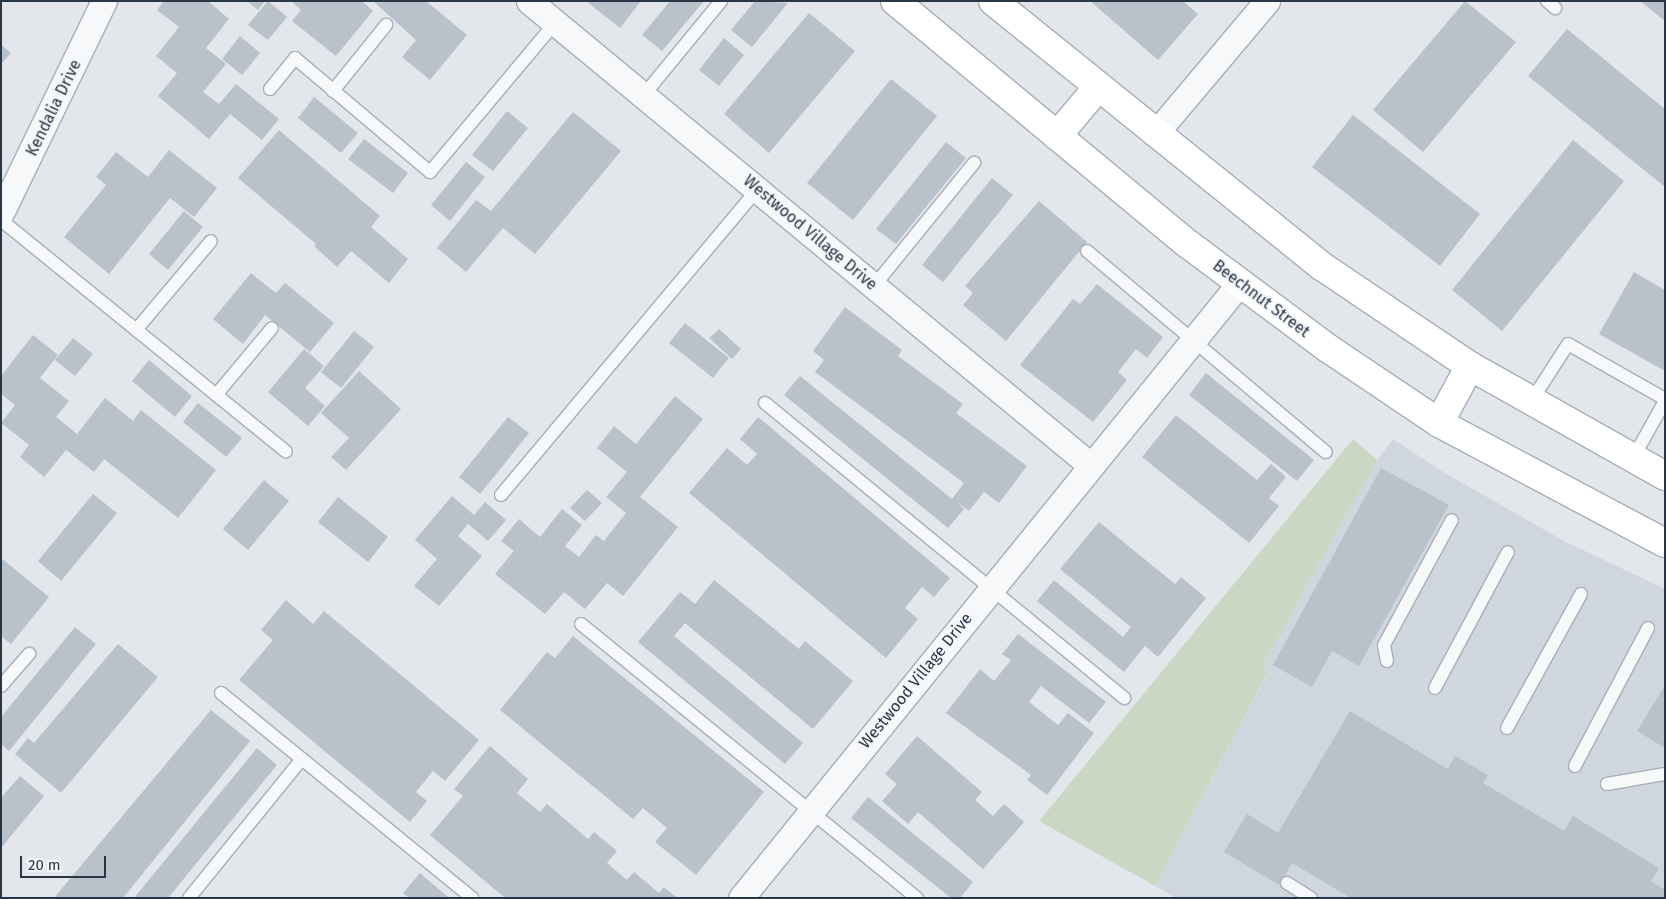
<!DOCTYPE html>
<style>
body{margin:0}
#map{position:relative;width:1666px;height:899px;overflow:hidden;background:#e3e7ec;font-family:"Fira Sans",sans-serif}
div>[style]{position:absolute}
.built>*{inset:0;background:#d0d6de}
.green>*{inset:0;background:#c9d7c3}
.building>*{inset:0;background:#b9c1ca}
.roads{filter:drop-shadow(1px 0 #a7aeb7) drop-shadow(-1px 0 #a7aeb7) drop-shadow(0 1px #a7aeb7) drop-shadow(0 -1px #a7aeb7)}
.lane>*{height:12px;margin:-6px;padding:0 6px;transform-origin:6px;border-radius:6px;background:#f6f8fa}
.street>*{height:25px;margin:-12.5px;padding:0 12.5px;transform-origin:12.5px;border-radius:12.5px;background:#f6f8fa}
.secondary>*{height:28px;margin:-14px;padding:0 14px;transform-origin:14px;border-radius:14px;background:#fff}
span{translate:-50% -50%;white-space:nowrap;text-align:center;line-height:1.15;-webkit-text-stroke:4px #f3f6f9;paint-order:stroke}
.street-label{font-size:16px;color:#293646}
.frame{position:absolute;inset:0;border:2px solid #293646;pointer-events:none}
.scale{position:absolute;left:20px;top:856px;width:86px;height:22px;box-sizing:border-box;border:2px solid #293646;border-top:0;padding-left:6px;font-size:15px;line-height:18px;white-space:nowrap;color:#293646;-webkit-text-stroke:4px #f3f6f9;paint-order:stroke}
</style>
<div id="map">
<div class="built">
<div style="clip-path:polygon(1393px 439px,1443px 472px,1564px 541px,1665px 589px,1665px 898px,1176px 898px,1155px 886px,1267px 675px,1264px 663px,1377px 460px)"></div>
</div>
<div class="green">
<div style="clip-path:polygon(1353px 439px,1377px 460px,1264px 663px,1267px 674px,1155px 886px,1039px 821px)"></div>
</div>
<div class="building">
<div style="clip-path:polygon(164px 1px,208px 1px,229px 19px,206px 48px,226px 64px,203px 92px,219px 104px,236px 84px,279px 119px,262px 140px,230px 114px,209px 139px,158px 96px,177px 73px,156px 56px,179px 27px,157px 10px)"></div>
<div style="clip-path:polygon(247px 1px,265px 1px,258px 10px)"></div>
<div style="clip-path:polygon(268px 1px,287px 17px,268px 40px,248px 25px)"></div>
<div style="clip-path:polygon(291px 1px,362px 1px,373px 11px,336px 56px,292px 21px,301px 10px)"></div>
<div style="clip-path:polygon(373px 1px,426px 1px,467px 35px,430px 80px,402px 57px,416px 40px)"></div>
<div style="clip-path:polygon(586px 1px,641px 1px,620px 28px)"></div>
<div style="clip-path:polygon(670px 1px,704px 1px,662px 51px,642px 35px)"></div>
<div style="clip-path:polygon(755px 1px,788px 3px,752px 47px,731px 30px)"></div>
<div style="clip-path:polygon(1090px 1px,1183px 1px,1198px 14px,1158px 60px)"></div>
<div style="clip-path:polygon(1465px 1px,1516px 42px,1423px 152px,1373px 110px)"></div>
<div style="clip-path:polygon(1640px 1px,1665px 1px,1665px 21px)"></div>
<div style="clip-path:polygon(809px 13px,855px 51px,769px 153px,724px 114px)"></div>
<div style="clip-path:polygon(1567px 29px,1665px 109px,1665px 187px,1528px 76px)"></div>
<div style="clip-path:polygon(240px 36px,260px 53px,242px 75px,222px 59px)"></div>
<div style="clip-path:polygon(724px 38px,744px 55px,719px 86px,699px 70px)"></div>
<div style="clip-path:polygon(1px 45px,11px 53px,1px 64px)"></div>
<div style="clip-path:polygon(891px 79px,937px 116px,853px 220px,807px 183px)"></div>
<div style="clip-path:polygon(314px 97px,358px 133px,341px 153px,298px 118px)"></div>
<div style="clip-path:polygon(507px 111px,528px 128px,493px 171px,472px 155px)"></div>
<div style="clip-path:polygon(573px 112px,621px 151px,535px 254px,503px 228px,466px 272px,437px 248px,476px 200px,491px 211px)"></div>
<div style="clip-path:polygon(1353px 115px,1480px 214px,1440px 266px,1312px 167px)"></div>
<div style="clip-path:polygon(279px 130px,380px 216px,371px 227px,408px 259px,389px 283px,351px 251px,337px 267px,314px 246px,316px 244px,238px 178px)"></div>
<div style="clip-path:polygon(364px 139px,408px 173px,393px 193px,348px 159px)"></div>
<div style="clip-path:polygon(1573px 140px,1624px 181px,1502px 331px,1452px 290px)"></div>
<div style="clip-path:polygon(946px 142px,966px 158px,896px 244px,876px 229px)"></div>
<div style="clip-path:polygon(169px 150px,217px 188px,194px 217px,170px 198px,109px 274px,64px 237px,106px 185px,96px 177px,116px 152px,148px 177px)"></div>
<div style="clip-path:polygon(466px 162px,485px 177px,450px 221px,431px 205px)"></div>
<div style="clip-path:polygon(992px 178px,1013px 195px,943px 282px,922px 265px)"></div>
<div style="clip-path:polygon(1039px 201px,1087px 242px,1006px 341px,963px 305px,973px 293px,965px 286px)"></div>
<div style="clip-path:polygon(184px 211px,203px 227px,168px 270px,149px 254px)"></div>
<div style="clip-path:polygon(1634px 272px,1665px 290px,1665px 371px,1599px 334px)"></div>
<div style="clip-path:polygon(251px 273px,276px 293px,285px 283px,334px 323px,310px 352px,265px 315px,243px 344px,213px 319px)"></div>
<div style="clip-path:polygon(1097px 284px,1163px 337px,1147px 358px,1136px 349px,1118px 372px,1127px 380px,1093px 422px,1020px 365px,1073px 299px,1080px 304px)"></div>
<div style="clip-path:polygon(845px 307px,902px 350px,898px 356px,963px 404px,956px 413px,1027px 466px,999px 503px,984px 492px,969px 511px,956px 501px,964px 509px,948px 528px,784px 395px,800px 376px,952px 499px,964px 483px,815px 372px,824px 360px,813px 351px)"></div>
<div style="clip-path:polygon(685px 323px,729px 358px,713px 378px,669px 343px)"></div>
<div style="clip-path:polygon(719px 329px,741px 349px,732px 359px,709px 338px)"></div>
<div style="clip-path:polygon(354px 331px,374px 347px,341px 388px,321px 372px)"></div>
<div style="clip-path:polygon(33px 335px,58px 355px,40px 378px,69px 401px,56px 417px,77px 434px,105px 398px,133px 421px,141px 410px,216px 470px,178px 518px,104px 459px,94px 472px,66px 450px,44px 477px,20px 457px,29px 445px,1px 423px,15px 405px,1px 394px,1px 376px)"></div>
<div style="clip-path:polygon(73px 338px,93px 354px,75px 376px,55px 360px)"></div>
<div style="clip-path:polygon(304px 349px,324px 366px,305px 388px,325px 406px,308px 426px,268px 392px)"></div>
<div style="clip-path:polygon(149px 360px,192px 396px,175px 417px,132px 381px)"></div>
<div style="clip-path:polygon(359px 371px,401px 409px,346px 470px,331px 457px,349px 438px,321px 413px)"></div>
<div style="clip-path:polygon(1206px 373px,1314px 460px,1297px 481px,1189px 395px)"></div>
<div style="clip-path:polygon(675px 396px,703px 419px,640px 497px,678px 527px,623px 596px,607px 583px,585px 609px,564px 592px,545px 614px,495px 574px,514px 551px,501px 541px,519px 519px,540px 537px,562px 509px,582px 525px,565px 546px,579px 557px,596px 535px,604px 541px,626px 513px,606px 497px,627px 472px,597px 448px,614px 426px,636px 444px)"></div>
<div style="clip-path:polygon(198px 403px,242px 438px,226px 457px,183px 422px)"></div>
<div style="clip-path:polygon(1176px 415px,1257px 480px,1271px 464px,1286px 477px,1269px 498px,1279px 506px,1249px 543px,1142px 457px)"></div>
<div style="clip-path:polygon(508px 417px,529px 433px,480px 494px,459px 477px)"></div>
<div style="clip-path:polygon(758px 417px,950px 578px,934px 597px,922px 587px,905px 608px,918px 619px,886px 658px,689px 493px,727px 448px,747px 465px,757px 454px,740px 439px)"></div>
<div style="clip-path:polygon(1381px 468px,1449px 505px,1359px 666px,1332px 651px,1312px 687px,1273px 665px)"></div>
<div style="clip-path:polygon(264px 480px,289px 501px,248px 550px,223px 529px)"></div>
<div style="clip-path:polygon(587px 490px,602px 503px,585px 521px,570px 508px)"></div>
<div style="clip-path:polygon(93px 494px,117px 513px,61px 581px,38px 561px)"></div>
<div style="clip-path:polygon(452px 496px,474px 515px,485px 502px,506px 520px,488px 541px,468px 524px,458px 536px,482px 556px,439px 606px,414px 586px,437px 559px,415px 540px)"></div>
<div style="clip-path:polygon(338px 497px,388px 537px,368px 562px,318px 522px)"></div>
<div style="clip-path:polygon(1099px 522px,1175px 584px,1181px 577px,1206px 598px,1158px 657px,1145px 646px,1124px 672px,1037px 601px,1054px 580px,1123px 637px,1131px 627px,1060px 569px)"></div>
<div style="clip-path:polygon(1px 558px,49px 597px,11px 644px,1px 636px)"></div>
<div style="clip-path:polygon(714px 580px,799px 649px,805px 641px,853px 681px,813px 729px,685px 623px,674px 636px,803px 743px,785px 764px,638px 642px,680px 592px,695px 604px)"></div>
<div style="clip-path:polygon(286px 600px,313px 624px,324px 611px,479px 740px,445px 781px,433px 771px,416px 792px,427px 801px,410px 822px,239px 680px,273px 640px,261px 630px)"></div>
<div style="clip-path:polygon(75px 627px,96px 644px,9px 751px,1px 744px,1px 717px)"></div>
<div style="clip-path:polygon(1018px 634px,1106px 702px,1089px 723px,1041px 686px,1029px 702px,1058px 725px,1068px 713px,1094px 733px,1047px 795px,1027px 780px,1031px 775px,946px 713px,980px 669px,994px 681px,1011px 660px,1002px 654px)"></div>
<div style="clip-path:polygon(573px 636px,764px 792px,696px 875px,655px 842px,667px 828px,643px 808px,633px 819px,500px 710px,547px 652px,555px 658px)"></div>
<div style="clip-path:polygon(118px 644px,158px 677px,61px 793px,15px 754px,28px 738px,34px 743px)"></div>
<div style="clip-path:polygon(1665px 685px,1665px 748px,1637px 731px)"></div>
<div style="clip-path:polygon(211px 710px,250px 741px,123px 898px,54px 898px)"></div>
<div style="clip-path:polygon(1350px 711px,1448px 769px,1455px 756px,1488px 775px,1483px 783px,1564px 831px,1573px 816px,1659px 868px,1651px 881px,1665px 890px,1665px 898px,1351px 898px,1292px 863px,1279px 885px,1224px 852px,1247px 814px,1278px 833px)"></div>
<div style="clip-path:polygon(917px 736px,982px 792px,975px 800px,993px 816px,1004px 804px,1024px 822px,983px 869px,918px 812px,908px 824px,882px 801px,897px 784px,885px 774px)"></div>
<div style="clip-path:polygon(490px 746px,528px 779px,517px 793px,540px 812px,547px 804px,588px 839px,594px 832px,617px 851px,607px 863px,627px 880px,634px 872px,659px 893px,664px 887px,677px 898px,505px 898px,430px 835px,463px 796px,454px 789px)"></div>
<div style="clip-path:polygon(257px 748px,277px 765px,168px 898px,134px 898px)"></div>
<div style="clip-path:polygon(20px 776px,44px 796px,1px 848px,1px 798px)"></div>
<div style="clip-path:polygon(868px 797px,973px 882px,960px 898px,951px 898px,851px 818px)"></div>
<div style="clip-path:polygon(420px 873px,449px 898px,409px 898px,403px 893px)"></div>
</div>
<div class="roads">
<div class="lane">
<div style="left:1547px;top:1px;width:11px;rotate:41deg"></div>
<div style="left:270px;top:89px;width:40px;rotate:-51deg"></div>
<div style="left:295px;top:58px;width:177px;rotate:40.2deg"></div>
<div style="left:430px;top:172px;width:194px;rotate:-50deg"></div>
<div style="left:333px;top:91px;width:85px;rotate:-51.2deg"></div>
<div style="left:643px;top:96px;width:123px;rotate:-50.6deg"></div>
<div style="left:1px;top:220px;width:367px;rotate:39.1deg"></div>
<div style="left:1087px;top:251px;width:312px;rotate:40.1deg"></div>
<div style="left:874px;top:286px;width:159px;rotate:-50.9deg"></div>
<div style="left:136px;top:330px;width:116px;rotate:-49.9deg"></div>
<div style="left:216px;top:395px;width:87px;rotate:-50.1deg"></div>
<div style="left:765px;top:403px;width:465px;rotate:39.4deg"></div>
<div style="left:1530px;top:403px;width:70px;rotate:-57.2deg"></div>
<div style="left:1568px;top:344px;width:112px;rotate:29.6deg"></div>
<div style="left:1632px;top:460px;width:68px;rotate:-60.8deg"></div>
<div style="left:501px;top:495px;width:398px;rotate:-50deg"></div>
<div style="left:581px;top:624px;width:434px;rotate:39.2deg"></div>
<div style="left:1387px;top:661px;width:16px;rotate:-101deg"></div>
<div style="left:1384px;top:645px;width:142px;rotate:-61.5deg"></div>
<div style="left:1px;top:686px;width:43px;rotate:-48.8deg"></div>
<div style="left:1435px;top:688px;width:154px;rotate:-61.8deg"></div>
<div style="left:221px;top:693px;width:324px;rotate:39.2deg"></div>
<div style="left:1507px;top:728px;width:153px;rotate:-61.1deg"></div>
<div style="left:1575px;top:766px;width:156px;rotate:-62.1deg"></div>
<div style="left:1607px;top:784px;width:59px;rotate:-9.8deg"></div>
<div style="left:1287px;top:883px;width:28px;rotate:32deg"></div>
<div style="left:189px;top:898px;width:179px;rotate:-50.9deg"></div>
</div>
<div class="street">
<div style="left:529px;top:1px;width:728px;rotate:39.59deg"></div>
<div style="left:1155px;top:134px;width:174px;rotate:-49.9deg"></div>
<div style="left:1px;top:213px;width:236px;rotate:-64.1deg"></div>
<div style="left:741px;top:898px;width:791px;rotate:-50.96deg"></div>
</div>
<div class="secondary">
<div style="left:895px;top:1px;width:381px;rotate:39.7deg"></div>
<div style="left:1188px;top:244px;width:176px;rotate:36.7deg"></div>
<div style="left:1329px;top:349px;width:133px;rotate:33.9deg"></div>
<div style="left:1439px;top:423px;width:256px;rotate:28deg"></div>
<div style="left:993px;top:1px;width:424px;rotate:38.9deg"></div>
<div style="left:1323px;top:267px;width:177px;rotate:34deg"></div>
<div style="left:1470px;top:366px;width:224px;rotate:29.4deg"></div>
<div style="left:1057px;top:136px;width:64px;rotate:-50.1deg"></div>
<div style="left:1439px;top:423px;width:65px;rotate:-61.5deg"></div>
</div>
</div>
<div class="street-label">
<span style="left:54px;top:108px;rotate:-64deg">Kendalia Drive</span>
<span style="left:810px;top:233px;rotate:40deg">Westwood Village Drive</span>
<span style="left:1261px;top:299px;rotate:37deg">Beechnut Street</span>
<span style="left:916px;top:681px;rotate:-51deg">Westwood Village Drive</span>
</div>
<div class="frame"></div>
<div class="scale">20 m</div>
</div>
